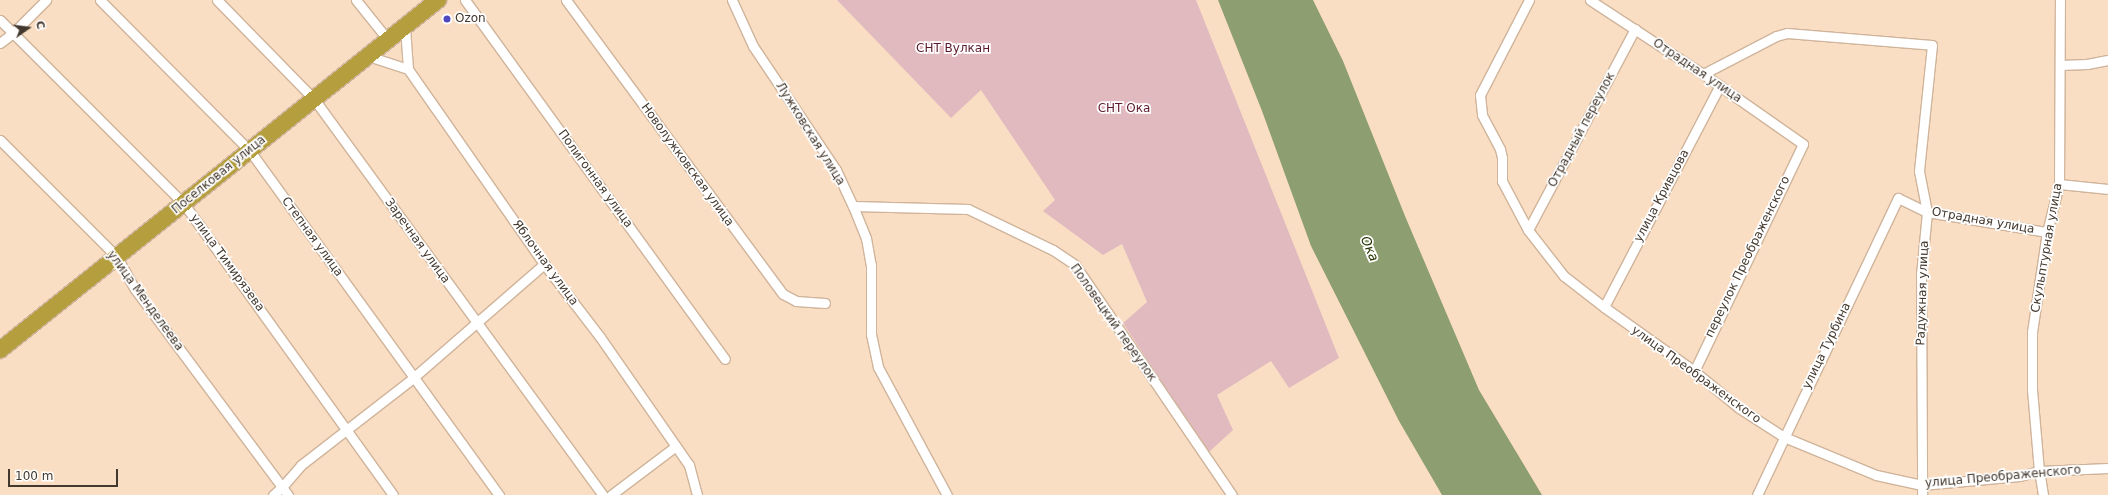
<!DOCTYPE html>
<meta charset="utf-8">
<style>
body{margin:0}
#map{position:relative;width:2108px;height:495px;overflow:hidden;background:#fadec3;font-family:"DejaVu Sans",sans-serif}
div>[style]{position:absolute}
.green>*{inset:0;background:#e1bac0}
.water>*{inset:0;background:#8d9e70}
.roads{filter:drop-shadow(1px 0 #cfb49b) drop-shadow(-1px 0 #cfb49b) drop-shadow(0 1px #cfb49b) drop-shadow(0 -1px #cfb49b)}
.street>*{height:9px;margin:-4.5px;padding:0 4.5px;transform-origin:4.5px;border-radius:4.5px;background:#fff}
.highway>*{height:16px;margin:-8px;padding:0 8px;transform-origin:8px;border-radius:8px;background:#b59e3d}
.dots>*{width:11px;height:11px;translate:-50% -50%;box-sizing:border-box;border:2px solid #fff;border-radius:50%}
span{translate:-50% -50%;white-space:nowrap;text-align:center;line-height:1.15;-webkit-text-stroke:3.5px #fff;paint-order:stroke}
.poi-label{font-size:12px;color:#43382d}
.left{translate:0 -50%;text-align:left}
.park-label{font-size:12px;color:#5c192c}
.street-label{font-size:12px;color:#43382d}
.water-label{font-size:13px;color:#273500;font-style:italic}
.north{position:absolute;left:8px;top:8px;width:40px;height:40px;-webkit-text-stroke:3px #fff;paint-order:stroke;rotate:76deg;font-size:11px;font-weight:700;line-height:16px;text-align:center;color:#43382d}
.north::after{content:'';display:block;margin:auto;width:14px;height:18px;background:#43382d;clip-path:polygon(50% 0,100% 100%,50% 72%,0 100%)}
.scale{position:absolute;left:8px;top:469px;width:110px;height:18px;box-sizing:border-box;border:2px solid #43382d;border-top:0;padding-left:5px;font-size:12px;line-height:14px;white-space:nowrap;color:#43382d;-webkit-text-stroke:3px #fff;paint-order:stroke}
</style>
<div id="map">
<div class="green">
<div style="clip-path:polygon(837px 0,1196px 0,1339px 358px,1289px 388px,1271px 361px,1217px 395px,1233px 430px,1208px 453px,1123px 323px,1147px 302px,1122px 244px,1103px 255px,1043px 211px,1055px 200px,981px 90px,951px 118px)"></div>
</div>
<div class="water">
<div style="clip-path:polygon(1218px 0,1313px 0,1343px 61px,1405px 216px,1479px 390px,1542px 495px,1442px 495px,1399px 421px,1311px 246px,1262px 111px)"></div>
</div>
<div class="roads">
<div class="street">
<div style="left:100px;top:0;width:213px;rotate:45.2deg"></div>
<div style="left:250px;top:151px;width:425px;rotate:54.1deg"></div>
<div style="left:217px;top:0;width:139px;rotate:45.6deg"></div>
<div style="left:314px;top:99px;width:490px;rotate:53.9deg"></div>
<div style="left:356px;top:0;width:51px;rotate:51.3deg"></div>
<div style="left:465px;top:0;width:443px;rotate:54.1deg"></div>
<div style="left:566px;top:0;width:365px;rotate:53.6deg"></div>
<div style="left:783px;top:294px;width:15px;rotate:28deg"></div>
<div style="left:796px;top:301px;width:29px;rotate:4deg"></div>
<div style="left:732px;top:0;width:51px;rotate:65.5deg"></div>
<div style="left:753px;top:46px;width:149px;rotate:56.2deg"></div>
<div style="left:836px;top:170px;width:40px;rotate:65deg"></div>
<div style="left:853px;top:206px;width:35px;rotate:68deg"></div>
<div style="left:866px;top:238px;width:27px;rotate:80deg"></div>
<div style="left:871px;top:265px;width:69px;rotate:90deg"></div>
<div style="left:871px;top:334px;width:34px;rotate:78deg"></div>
<div style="left:878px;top:367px;width:145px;rotate:61.7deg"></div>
<div style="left:1529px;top:0;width:107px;rotate:117.3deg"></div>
<div style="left:1480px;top:95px;width:20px;rotate:84deg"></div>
<div style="left:1482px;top:115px;width:38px;rotate:62deg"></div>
<div style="left:1500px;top:149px;width:9px;rotate:77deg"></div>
<div style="left:1502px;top:158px;width:23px;rotate:90deg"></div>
<div style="left:1502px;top:181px;width:55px;rotate:62deg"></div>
<div style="left:1528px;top:230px;width:58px;rotate:52deg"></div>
<div style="left:1564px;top:276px;width:51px;rotate:37.8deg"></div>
<div style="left:1604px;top:307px;width:110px;rotate:35.4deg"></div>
<div style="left:1694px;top:371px;width:58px;rotate:39.4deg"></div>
<div style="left:1739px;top:408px;width:54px;rotate:32.8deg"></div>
<div style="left:1784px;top:437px;width:100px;rotate:22.4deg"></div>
<div style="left:1876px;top:475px;width:47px;rotate:12.3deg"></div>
<div style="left:1922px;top:485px;width:98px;rotate:-5.2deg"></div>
<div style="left:2020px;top:476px;width:20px;rotate:-15deg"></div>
<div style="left:2039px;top:471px;width:69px;rotate:-2.5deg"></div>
<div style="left:1590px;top:0;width:135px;rotate:33.2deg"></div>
<div style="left:1703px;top:74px;width:122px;rotate:35deg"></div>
<div style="left:1803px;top:144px;width:252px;rotate:115.6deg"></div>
<div style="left:0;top:20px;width:260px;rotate:45deg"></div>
<div style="left:184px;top:204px;width:358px;rotate:54.3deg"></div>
<div style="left:405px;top:27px;width:42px;rotate:85.9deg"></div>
<div style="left:408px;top:69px;width:238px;rotate:55.1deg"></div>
<div style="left:544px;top:264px;width:92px;rotate:52.5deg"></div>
<div style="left:600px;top:337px;width:156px;rotate:55.2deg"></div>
<div style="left:689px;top:465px;width:31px;rotate:75deg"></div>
<div style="left:0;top:43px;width:16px;rotate:-38deg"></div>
<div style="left:13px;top:33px;width:47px;rotate:-45deg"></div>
<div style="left:368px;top:56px;width:42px;rotate:18deg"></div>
<div style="left:2060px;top:65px;width:27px;rotate:-2deg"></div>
<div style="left:2087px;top:64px;width:21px;rotate:-11deg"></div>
<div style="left:1703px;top:74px;width:82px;rotate:-27.5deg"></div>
<div style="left:1776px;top:36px;width:11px;rotate:-15deg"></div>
<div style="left:1787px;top:33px;width:145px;rotate:4.7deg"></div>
<div style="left:1932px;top:45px;width:127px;rotate:95.9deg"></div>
<div style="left:1919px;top:171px;width:42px;rotate:79deg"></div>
<div style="left:1927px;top:212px;width:62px;rotate:95.5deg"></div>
<div style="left:1921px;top:274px;width:221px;rotate:89.7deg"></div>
<div style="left:0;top:140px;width:165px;rotate:45deg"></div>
<div style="left:117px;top:257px;width:37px;rotate:61deg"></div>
<div style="left:135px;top:289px;width:257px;rotate:53.4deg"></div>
<div style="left:2059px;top:184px;width:49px;rotate:5.8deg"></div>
<div style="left:853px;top:206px;width:115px;rotate:1.5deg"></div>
<div style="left:968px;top:209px;width:94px;rotate:25.8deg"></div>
<div style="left:1053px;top:250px;width:27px;rotate:34deg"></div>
<div style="left:1075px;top:265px;width:278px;rotate:55.7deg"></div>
<div style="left:1528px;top:230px;width:228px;rotate:-62deg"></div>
<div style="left:1604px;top:307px;width:250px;rotate:-62.4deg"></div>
<div style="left:273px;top:495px;width:12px;rotate:-42deg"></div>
<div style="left:282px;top:487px;width:29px;rotate:-49deg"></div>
<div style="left:301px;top:465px;width:142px;rotate:-37.8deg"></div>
<div style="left:413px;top:378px;width:174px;rotate:-41deg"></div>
<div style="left:611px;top:495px;width:81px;rotate:-37deg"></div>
<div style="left:1757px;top:495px;width:329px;rotate:-64.6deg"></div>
<div style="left:1898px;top:198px;width:32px;rotate:26deg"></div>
<div style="left:1927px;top:212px;width:122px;rotate:9.5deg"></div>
<div style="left:2043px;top:495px;width:24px;rotate:-99deg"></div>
<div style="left:2039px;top:471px;width:81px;rotate:-94.9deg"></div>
<div style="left:2032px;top:390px;width:58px;rotate:-90deg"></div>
<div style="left:2032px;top:332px;width:101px;rotate:-81.5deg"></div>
<div style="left:2047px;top:232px;width:49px;rotate:-76deg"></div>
<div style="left:2059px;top:184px;width:184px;rotate:-89.7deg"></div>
</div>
<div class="highway">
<div style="left:0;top:350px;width:561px;rotate:-38.63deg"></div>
</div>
</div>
<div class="dots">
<div style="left:447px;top:19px;background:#4f48bf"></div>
</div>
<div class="poi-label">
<span class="left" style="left:455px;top:19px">Ozon</span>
</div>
<div class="park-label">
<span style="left:953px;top:49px">СНТ Вулкан</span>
<span style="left:1124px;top:109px">СНТ Ока</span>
</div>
<div class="street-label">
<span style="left:1697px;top:71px;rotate:34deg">Отрадная улица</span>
<span style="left:1582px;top:130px;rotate:-62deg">Отрадный переулок</span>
<span style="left:810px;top:134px;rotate:58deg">Лужковская улица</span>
<span style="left:687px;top:165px;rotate:54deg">Новолужковская улица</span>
<span style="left:219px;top:175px;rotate:-39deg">Поселковая улица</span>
<span style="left:595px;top:179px;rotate:54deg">Полигонная улица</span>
<span style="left:1662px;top:196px;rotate:-62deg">улица Кривцова</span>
<span style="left:1983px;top:221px;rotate:10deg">Отрадная улица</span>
<span style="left:312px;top:237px;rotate:54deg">Степная улица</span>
<span style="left:417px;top:241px;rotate:54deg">Заречная улица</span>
<span style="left:2047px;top:248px;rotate:-80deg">Скульптурная улица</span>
<span style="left:1748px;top:257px;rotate:-64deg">переулок Преображенского</span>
<span style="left:227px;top:263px;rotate:54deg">улица Тимирязева</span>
<span style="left:545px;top:263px;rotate:54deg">Яблочная улица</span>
<span style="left:1923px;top:293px;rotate:-88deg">Радужная улица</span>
<span style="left:145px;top:301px;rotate:54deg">улица Менделеева</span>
<span style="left:1113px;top:323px;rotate:55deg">Половецкий переулок</span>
<span style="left:1827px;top:346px;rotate:-64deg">улица Турбина</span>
<span style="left:1696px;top:375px;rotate:36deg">улица Преображенского</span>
<span style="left:2003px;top:477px;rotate:-5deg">улица Преображенского</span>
</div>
<div class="water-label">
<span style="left:1369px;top:249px;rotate:66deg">Ока</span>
</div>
<div class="north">С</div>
<div class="scale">100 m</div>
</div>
